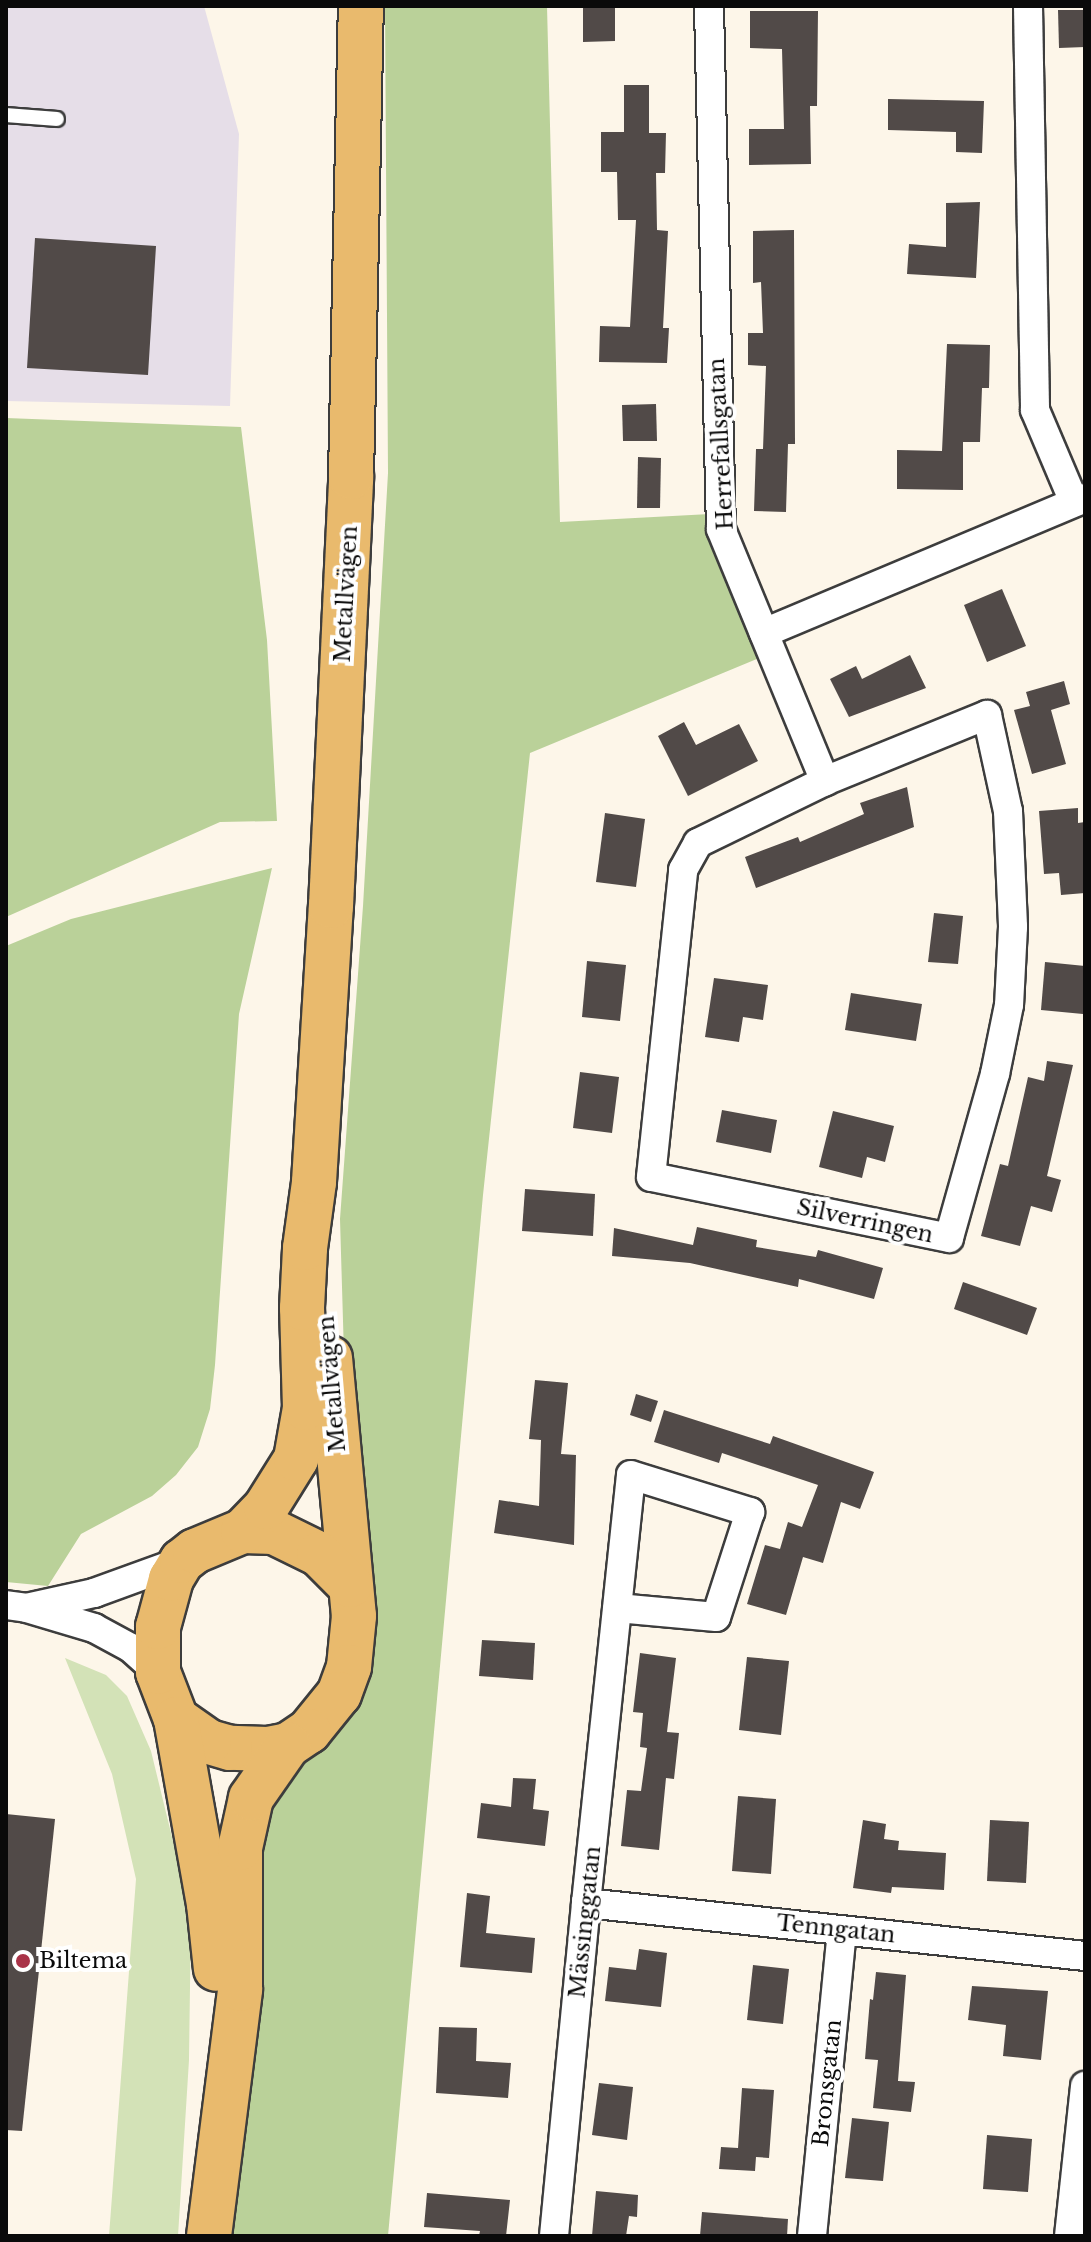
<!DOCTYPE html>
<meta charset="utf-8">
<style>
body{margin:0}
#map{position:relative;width:1091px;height:2242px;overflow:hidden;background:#fdf6e9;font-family:"Libre Baskerville",serif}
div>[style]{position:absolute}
.industrial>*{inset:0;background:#e6dee8}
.green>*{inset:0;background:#d3e2b7}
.forest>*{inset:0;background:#bad199}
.building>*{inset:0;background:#514a48}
.roads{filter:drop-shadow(2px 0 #3d3d3d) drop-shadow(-2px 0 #3d3d3d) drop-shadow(0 2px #3d3d3d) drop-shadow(0 -2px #3d3d3d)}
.lane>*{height:14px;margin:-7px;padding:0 7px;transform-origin:7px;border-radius:7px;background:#fff}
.street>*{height:28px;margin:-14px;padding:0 14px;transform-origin:14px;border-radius:14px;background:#fff}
.primary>*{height:44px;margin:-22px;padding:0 22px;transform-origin:22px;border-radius:22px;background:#e9ba6d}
.dots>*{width:22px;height:22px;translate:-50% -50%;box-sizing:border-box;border:4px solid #fff;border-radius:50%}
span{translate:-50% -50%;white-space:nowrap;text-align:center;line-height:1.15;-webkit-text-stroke:8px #fff;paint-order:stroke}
.street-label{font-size:22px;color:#0a0a0a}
.poi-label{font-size:22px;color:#0a0a0a}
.left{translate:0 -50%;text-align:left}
.frame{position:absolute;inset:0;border:8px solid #0a0a0a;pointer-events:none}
</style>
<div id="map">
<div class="industrial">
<div style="clip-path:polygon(6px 6px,204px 6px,239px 134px,230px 406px,6px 401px)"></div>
</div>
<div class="green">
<div style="clip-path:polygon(65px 1658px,106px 1675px,127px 1696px,151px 1751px,191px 1915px,189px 2060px,178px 2236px,109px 2236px,136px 1879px,112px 1774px)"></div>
</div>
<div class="forest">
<div style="clip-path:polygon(385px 6px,547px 6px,560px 522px,710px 514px,769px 654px,530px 753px,483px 1195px,388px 2236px,230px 2236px,255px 1835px,273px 1795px,341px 1725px,346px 1423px,340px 1219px,363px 906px,388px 473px)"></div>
<div style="clip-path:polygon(6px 418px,241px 427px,267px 640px,277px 821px,220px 822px,6px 917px)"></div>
<div style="clip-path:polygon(272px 868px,239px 1014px,215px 1365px,210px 1409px,198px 1447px,176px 1475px,152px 1496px,81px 1534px,48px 1586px,6px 1582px,6px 946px,71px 919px)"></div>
</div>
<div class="building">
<div style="clip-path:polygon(583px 6px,615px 6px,615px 41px,583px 42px)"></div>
<div style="clip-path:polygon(1058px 10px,1085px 10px,1085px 47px,1059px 48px)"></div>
<div style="clip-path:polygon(750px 11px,818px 11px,817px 106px,810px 106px,811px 164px,749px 165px,749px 129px,784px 129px,782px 49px,750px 48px)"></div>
<div style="clip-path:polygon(624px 85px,649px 85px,649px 133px,666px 133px,665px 173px,656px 173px,657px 230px,668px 231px,663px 328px,669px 328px,667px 363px,599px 362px,600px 326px,630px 327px,636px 220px,618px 220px,617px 172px,601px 172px,601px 132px,624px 132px)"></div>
<div style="clip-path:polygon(888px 99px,984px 101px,982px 153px,956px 152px,956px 132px,888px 130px)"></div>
<div style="clip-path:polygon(980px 202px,976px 278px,907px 274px,909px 244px,946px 247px,946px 203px)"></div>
<div style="clip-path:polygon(794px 230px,795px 444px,788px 444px,786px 512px,754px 511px,756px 449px,763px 449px,766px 366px,748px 365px,748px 333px,763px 333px,761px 282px,753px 283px,753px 231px)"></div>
<div style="clip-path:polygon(35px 238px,156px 246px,148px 375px,27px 368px)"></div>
<div style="clip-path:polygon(947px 344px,990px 345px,989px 388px,982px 388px,980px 442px,963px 442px,963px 490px,897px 489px,897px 450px,942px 451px)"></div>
<div style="clip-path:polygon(656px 404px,657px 441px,623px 441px,622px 405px)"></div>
<div style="clip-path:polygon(638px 457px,661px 458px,660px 508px,637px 508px)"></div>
<div style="clip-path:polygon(1002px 589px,1026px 646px,987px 662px,964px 605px)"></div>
<div style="clip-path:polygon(910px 655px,926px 688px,849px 717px,830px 679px,856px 666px,862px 679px)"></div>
<div style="clip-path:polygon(1064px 681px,1070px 704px,1051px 710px,1066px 764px,1032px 774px,1014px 710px,1030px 706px,1026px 692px)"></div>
<div style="clip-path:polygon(684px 722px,696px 745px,739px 724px,758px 761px,688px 796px,658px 736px)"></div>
<div style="clip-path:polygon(907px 787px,914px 827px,756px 888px,745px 857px,798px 837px,800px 842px,864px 814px,860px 803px)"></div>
<div style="clip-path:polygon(1078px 808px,1078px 823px,1085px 822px,1085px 893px,1061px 895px,1059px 873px,1044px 874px,1039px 811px)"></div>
<div style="clip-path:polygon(605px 813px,645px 819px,636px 887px,596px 882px)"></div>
<div style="clip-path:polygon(934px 913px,963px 916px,958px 964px,928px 962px)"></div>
<div style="clip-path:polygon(587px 961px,626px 965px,620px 1021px,582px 1017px)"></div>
<div style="clip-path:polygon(1045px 962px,1085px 966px,1083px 1014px,1041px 1010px)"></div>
<div style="clip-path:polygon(714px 978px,768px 985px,763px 1020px,743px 1017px,739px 1042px,705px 1037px)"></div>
<div style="clip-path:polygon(851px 993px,922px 1004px,916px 1041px,845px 1030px)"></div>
<div style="clip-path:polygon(1047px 1061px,1073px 1065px,1047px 1176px,1061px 1180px,1052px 1212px,1031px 1206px,1020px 1246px,981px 1236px,1000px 1164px,1008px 1166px,1028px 1077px,1044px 1081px)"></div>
<div style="clip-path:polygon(580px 1072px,619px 1077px,612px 1133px,573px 1128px)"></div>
<div style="clip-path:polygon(722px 1110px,777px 1120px,771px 1153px,716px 1142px)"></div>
<div style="clip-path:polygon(833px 1111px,894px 1126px,885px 1162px,867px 1157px,862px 1178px,819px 1167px)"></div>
<div style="clip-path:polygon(525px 1189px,595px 1194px,593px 1236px,522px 1231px)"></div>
<div style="clip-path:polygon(697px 1227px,757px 1240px,756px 1247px,816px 1257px,818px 1250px,883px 1268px,874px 1299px,799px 1279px,798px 1287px,690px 1263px,612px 1256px,614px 1228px,693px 1245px)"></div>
<div style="clip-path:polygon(963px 1282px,1037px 1308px,1027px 1335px,954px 1309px)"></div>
<div style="clip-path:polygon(535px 1380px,568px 1383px,561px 1454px,576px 1455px,574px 1545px,494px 1533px,499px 1500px,539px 1506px,541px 1440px,529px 1439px)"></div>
<div style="clip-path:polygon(636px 1394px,658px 1401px,651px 1422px,630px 1415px)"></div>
<div style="clip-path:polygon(664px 1410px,770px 1444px,773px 1436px,874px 1472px,860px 1509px,841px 1502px,823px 1563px,803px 1557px,786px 1615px,747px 1604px,765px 1545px,780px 1549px,788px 1522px,802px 1527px,818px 1485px,722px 1453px,719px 1463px,654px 1442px)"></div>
<div style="clip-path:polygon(482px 1640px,535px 1643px,533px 1680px,479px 1676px)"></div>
<div style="clip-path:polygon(640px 1653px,676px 1658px,667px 1732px,679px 1733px,674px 1779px,666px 1778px,659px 1850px,621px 1846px,627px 1790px,641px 1791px,647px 1748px,640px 1747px,643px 1713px,633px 1712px)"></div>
<div style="clip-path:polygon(747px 1657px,789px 1661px,781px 1735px,739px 1730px)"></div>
<div style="clip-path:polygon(513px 1778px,536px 1779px,533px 1809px,549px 1811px,545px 1846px,477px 1838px,481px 1803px,511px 1807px)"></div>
<div style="clip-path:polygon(738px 1796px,776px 1799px,771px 1874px,732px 1871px)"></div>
<div style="clip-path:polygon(6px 1814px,55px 1819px,22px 2131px,6px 2130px)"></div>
<div style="clip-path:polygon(863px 1820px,886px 1824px,884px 1839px,899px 1841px,898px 1850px,946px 1853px,944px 1890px,892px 1887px,891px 1893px,853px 1888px)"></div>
<div style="clip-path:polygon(990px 1820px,1029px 1822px,1026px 1883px,987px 1881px)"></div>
<div style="clip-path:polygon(467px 1893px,490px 1896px,486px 1933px,535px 1938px,532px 1973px,460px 1967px)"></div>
<div style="clip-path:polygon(639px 1949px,667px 1953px,661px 2007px,605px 2001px,609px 1967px,636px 1970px)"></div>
<div style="clip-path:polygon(753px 1965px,789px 1969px,783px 2024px,747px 2020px)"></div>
<div style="clip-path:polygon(876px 1972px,906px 1975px,898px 2081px,915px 2082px,911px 2112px,873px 2108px,878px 2060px,865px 2059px,870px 1999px,873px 2000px)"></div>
<div style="clip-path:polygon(972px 1986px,1048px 1991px,1041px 2060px,1003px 2056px,1006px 2025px,968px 2020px)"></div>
<div style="clip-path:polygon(439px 2027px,477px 2028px,476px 2061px,511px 2063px,508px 2098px,436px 2093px)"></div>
<div style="clip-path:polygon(599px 2083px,633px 2087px,627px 2140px,592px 2135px)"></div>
<div style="clip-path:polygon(742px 2088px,774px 2090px,769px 2158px,756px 2157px,755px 2171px,719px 2169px,721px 2147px,738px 2148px)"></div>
<div style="clip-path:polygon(852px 2118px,889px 2122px,883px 2181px,845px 2178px)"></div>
<div style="clip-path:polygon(987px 2135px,1032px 2139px,1028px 2192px,983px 2189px)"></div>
<div style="clip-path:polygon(596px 2191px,638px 2195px,637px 2217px,629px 2216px,626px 2236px,592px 2236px)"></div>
<div style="clip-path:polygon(427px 2193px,510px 2200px,506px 2236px,479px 2236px,480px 2231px,424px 2227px)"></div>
<div style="clip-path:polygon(702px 2212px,788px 2219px,787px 2236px,700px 2236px)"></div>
</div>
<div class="roads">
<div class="lane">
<div style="left:6px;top:115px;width:51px;rotate:4.5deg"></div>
</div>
<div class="street">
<div style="left:709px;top:6px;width:523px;rotate:88.69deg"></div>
<div style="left:721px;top:529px;width:273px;rotate:67.6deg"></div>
<div style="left:1028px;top:6px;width:404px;rotate:89deg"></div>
<div style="left:1035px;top:410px;width:100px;rotate:67deg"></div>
<div style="left:764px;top:633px;width:348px;rotate:-22.8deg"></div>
<div style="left:987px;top:715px;width:98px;rotate:77.7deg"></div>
<div style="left:1008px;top:811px;width:116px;rotate:87.5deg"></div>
<div style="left:1013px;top:927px;width:78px;rotate:92.9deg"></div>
<div style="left:1009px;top:1005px;width:70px;rotate:101.5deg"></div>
<div style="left:995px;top:1074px;width:170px;rotate:105.7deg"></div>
<div style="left:949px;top:1238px;width:304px;rotate:-168.4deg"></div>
<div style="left:651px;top:1177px;width:309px;rotate:-84deg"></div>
<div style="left:683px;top:870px;width:31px;rotate:-61deg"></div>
<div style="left:698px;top:843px;width:141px;rotate:-26deg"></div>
<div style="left:825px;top:781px;width:175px;rotate:-22.2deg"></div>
<div style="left:6px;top:1605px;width:21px;rotate:8deg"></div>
<div style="left:27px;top:1608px;width:70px;rotate:16.6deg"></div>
<div style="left:94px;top:1628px;width:42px;rotate:28.4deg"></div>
<div style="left:131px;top:1648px;width:36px;rotate:42deg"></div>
<div style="left:31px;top:1607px;width:65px;rotate:-12.5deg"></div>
<div style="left:94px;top:1593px;width:94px;rotate:-20deg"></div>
<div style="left:586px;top:1903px;width:502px;rotate:6.06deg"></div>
<div style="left:554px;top:2236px;width:335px;rotate:-84.5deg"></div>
<div style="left:586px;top:1903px;width:430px;rotate:-84deg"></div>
<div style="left:631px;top:1475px;width:125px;rotate:17.3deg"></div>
<div style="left:750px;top:1512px;width:110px;rotate:107.9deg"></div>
<div style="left:716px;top:1617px;width:99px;rotate:-174.8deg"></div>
<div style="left:812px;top:2236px;width:307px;rotate:-84.4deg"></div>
<div style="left:1069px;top:2236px;width:151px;rotate:-83.9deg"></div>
</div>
<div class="primary">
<div style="left:330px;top:1358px;width:259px;rotate:84.7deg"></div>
<div style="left:354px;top:1616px;width:51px;rotate:95.6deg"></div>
<div style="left:349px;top:1667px;width:29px;rotate:110deg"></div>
<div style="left:339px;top:1694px;width:48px;rotate:129deg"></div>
<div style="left:309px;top:1731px;width:25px;rotate:146deg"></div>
<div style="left:288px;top:1745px;width:21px;rotate:169deg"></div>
<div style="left:267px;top:1749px;width:37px;rotate:-178deg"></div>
<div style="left:230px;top:1748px;width:22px;rotate:-164deg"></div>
<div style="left:209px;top:1742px;width:40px;rotate:-145.1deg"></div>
<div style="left:176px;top:1719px;width:50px;rotate:-111deg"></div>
<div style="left:158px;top:1672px;width:45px;rotate:-90deg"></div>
<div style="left:158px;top:1627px;width:50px;rotate:-74.8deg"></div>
<div style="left:171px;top:1579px;width:21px;rotate:-59deg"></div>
<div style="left:182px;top:1561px;width:16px;rotate:-38deg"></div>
<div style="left:195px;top:1551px;width:52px;rotate:-22.6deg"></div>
<div style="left:243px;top:1531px;width:31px;rotate:2deg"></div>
<div style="left:274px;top:1532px;width:50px;rotate:26.1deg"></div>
<div style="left:319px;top:1554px;width:44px;rotate:45deg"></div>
<div style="left:243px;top:1531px;width:33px;rotate:-46deg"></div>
<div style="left:266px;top:1507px;width:57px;rotate:-58deg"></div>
<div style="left:296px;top:1459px;width:52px;rotate:-80deg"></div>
<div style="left:305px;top:1408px;width:100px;rotate:-91.7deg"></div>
<div style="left:302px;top:1308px;width:60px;rotate:-87.1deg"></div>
<div style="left:305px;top:1248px;width:67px;rotate:-82.2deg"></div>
<div style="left:314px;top:1182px;width:277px;rotate:-86.5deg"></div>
<div style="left:331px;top:906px;width:429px;rotate:-87.3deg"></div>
<div style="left:351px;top:477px;width:471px;rotate:-88.8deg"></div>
<div style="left:176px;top:1719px;width:188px;rotate:79.9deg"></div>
<div style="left:209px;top:1904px;width:65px;rotate:83.9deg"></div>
<div style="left:209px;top:2236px;width:249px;rotate:-82.8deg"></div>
<div style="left:240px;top:1989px;width:141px;rotate:-90deg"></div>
<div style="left:240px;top:1848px;width:51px;rotate:-77.6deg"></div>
<div style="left:251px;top:1798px;width:65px;rotate:-55.1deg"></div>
</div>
</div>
<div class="dots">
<div style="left:23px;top:1961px;background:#a93348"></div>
</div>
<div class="street-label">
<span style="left:721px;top:444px;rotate:-93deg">Herrefallsgatan</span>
<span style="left:346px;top:594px;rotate:-87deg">Metallvägen</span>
<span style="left:865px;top:1221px;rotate:12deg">Silverringen</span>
<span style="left:332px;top:1384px;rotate:-95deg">Metallvägen</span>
<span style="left:585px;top:1922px;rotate:-84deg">Mässinggatan</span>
<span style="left:836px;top:1929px;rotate:6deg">Tenngatan</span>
<span style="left:827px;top:2083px;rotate:-84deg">Bronsgatan</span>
</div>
<div class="poi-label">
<span class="left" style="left:39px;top:1961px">Biltema</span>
</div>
<div class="frame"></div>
</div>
